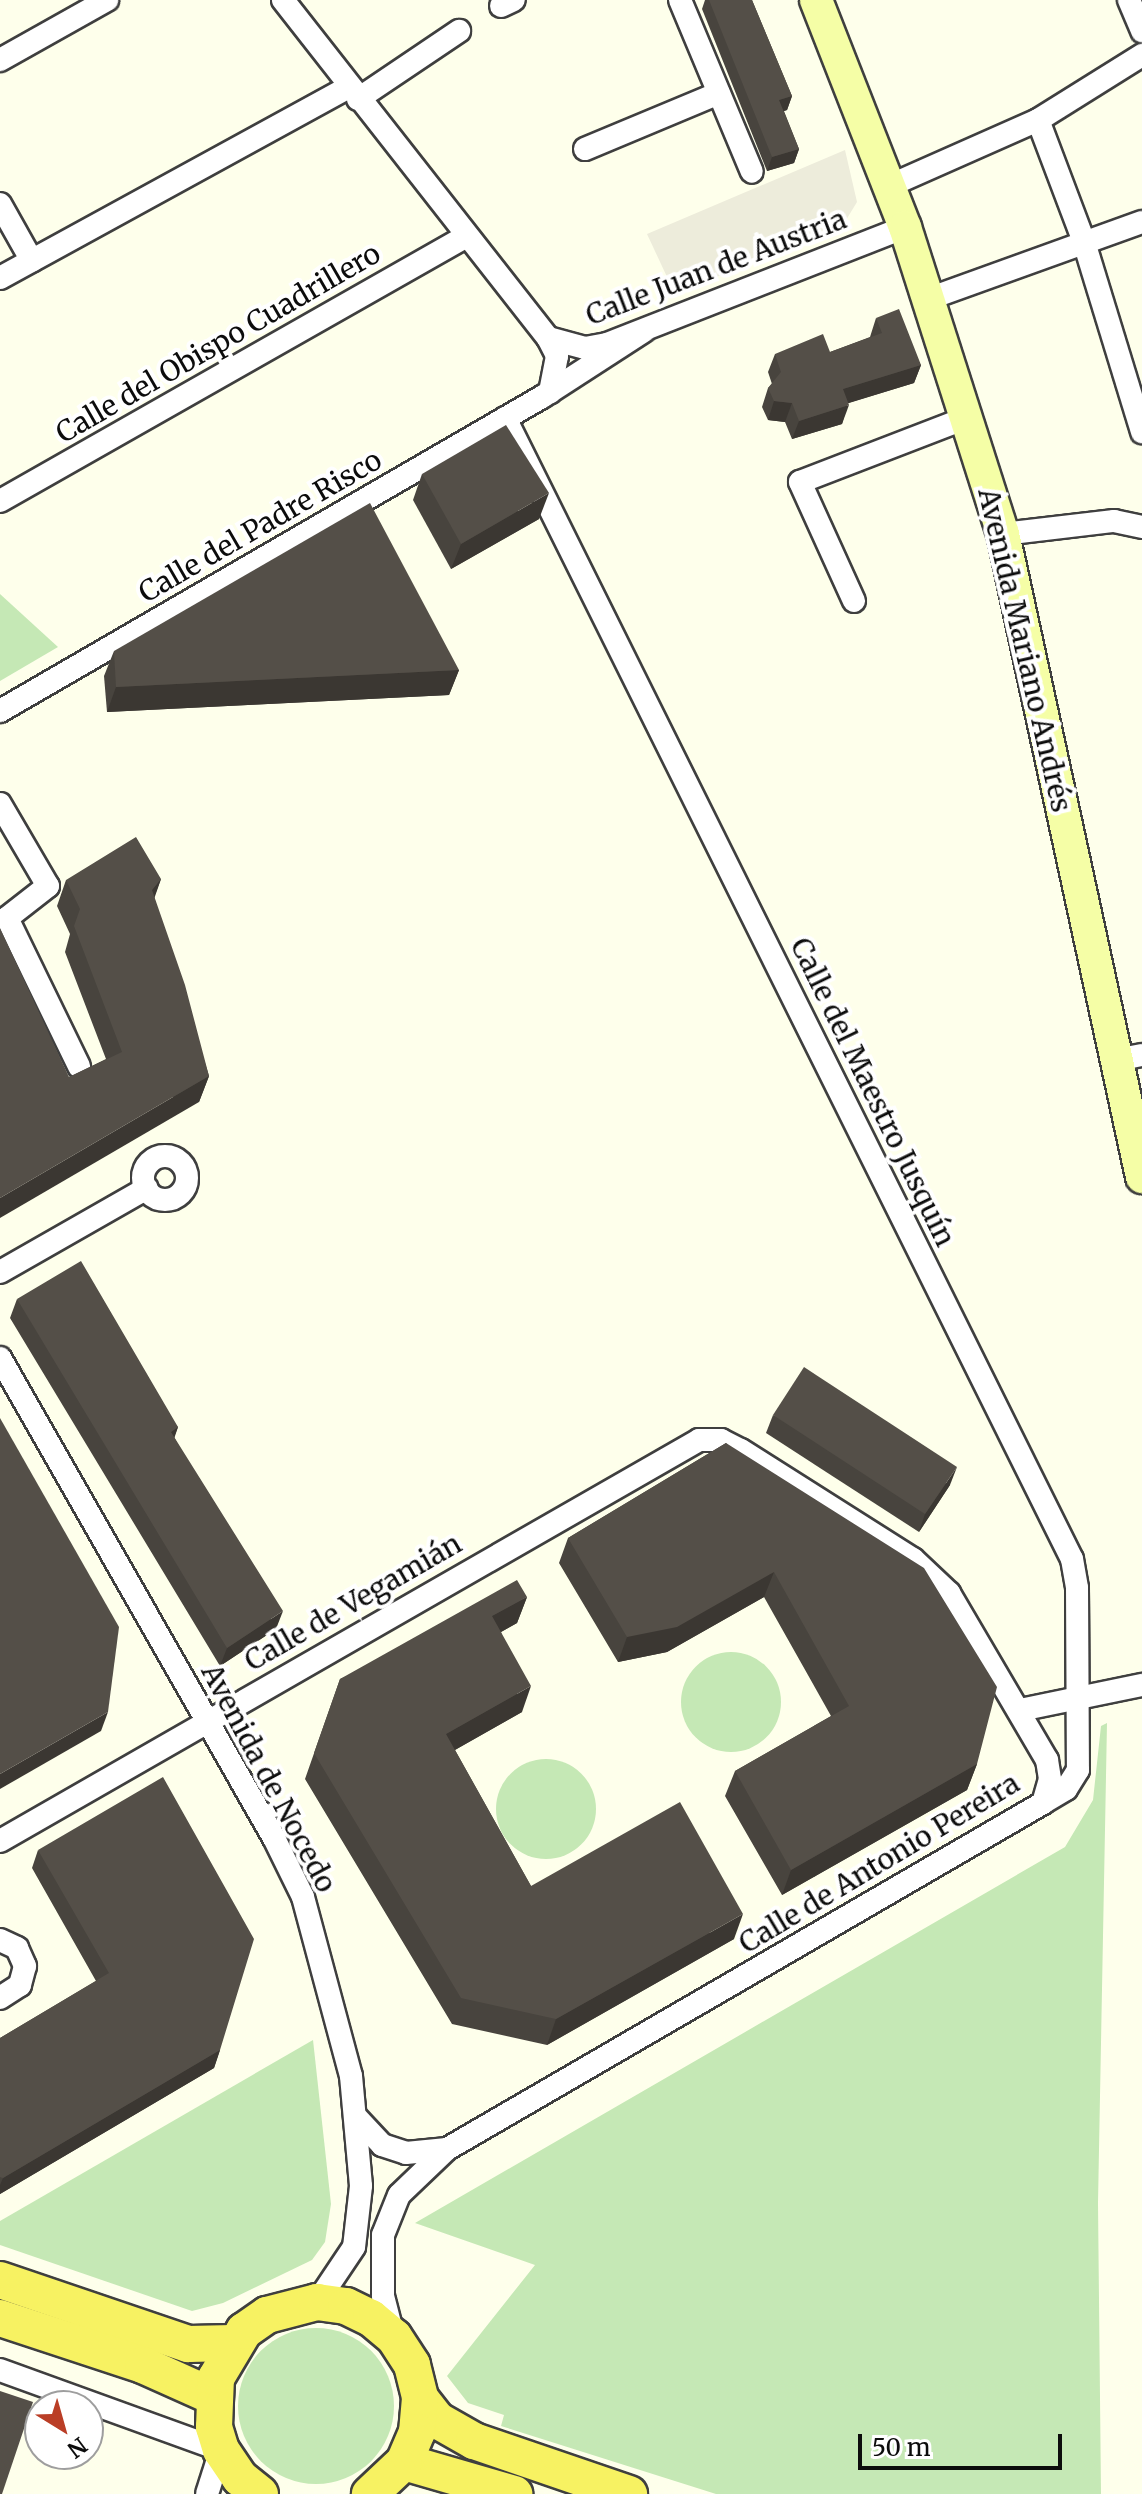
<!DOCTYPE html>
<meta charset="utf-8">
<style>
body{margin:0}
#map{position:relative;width:1142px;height:2494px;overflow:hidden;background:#feffeb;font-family:Merriweather,serif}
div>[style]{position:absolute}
.green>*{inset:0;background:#c5e8b5}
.round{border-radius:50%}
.plaza>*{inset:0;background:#edecdb}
.roads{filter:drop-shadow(2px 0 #3f3f3f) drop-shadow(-2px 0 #3f3f3f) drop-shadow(0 2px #3f3f3f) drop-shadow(0 -2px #3f3f3f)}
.minor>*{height:22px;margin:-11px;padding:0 11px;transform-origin:11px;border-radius:11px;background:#fff}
.minor>.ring{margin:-11px;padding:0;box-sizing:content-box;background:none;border:22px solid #fff;border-radius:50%}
.secondary>*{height:32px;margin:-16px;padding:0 16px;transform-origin:16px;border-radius:16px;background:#f5fea6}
.primary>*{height:36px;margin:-18px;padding:0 18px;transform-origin:18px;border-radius:18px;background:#f7f262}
.wall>*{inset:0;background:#48443e}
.shaded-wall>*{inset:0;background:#3b3732}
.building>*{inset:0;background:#544f48}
span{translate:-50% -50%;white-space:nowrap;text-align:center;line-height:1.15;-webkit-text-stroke:8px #fff;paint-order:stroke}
.street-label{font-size:28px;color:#0c0c0c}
.north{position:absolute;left:24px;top:2390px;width:80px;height:80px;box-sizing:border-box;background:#fff;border:2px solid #9e9e9e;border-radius:50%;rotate:143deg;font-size:22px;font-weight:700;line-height:32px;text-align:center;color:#0c0c0c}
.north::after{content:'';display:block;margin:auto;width:28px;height:36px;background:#ba3e26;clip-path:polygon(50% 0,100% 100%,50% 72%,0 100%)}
.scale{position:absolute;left:858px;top:2434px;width:204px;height:36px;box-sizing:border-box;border:4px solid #0c0c0c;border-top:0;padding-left:10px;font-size:24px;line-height:28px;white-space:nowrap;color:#0c0c0c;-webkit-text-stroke:6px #fff;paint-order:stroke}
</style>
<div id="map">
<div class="green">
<div style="clip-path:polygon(0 594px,58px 647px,0 681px)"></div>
<div class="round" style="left:681px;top:1652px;width:100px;height:100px"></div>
<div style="clip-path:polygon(1107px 1723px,1098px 2203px,1101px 2494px,716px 2494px,501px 2426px,504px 2415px,468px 2403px,447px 2376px,535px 2265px,415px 2223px,1065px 1847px,1093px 1800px,1101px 1726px)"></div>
<div class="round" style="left:496px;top:1759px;width:100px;height:100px"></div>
<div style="clip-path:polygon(313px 2040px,331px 2204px,325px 2242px,312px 2260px,223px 2303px,192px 2311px,0 2245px,0 2221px)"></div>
<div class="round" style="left:238px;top:2328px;width:156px;height:156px"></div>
</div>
<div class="plaza">
<div style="clip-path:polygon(845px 150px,857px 202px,843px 225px,675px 294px,647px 234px)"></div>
</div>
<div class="roads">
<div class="minor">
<div style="left:283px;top:0;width:429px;rotate:51.9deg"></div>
<div style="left:548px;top:338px;width:20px;rotate:63deg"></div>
<div style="left:557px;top:356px;width:37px;rotate:101deg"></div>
<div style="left:680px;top:0;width:186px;rotate:67.3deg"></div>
<div style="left:1129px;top:0;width:34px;rotate:67deg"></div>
<div style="left:501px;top:6px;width:14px;rotate:-25deg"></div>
<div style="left:0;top:60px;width:123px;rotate:-29.3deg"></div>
<div style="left:358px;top:99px;width:122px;rotate:-34deg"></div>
<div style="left:1038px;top:120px;width:130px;rotate:69.3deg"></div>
<div style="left:1084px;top:242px;width:199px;rotate:73deg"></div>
<div style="left:585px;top:149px;width:145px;rotate:-22.7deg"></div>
<div style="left:889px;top:186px;width:163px;rotate:-23.9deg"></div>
<div style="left:1038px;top:120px;width:123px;rotate:-32deg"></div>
<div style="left:0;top:204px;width:65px;rotate:60.7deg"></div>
<div style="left:0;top:278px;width:398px;rotate:-28.7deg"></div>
<div style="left:928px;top:299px;width:227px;rotate:-19.8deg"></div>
<div style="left:548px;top:338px;width:38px;rotate:15deg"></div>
<div style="left:585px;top:348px;width:22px;rotate:-10deg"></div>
<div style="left:607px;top:344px;width:320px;rotate:-21.4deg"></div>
<div style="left:505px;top:418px;width:1274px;rotate:63.58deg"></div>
<div style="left:1072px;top:1559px;width:29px;rotate:80deg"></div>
<div style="left:1077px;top:1588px;width:182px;rotate:89.7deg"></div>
<div style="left:1078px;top:1770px;width:22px;rotate:122deg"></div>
<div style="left:1066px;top:1789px;width:27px;rotate:149deg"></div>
<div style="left:0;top:501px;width:535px;rotate:-29.59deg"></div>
<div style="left:1003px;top:534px;width:112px;rotate:-6.7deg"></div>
<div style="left:1114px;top:521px;width:29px;rotate:12deg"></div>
<div style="left:854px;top:601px;width:131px;rotate:-114.4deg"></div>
<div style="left:800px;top:482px;width:178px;rotate:-21.1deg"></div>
<div style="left:0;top:711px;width:626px;rotate:-30.09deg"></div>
<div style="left:542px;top:397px;width:121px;rotate:-32.9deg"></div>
<div style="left:0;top:804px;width:95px;rotate:59.7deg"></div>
<div style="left:48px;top:886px;width:52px;rotate:142deg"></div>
<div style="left:7px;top:918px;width:165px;rotate:64.1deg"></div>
<div style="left:1116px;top:1060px;width:26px;rotate:-11deg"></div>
<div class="ring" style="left:143px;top:1156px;width:22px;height:22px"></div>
<div style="left:0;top:1272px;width:169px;rotate:-29.7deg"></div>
<div style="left:0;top:1358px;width:553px;rotate:60.28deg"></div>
<div style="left:274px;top:1838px;width:66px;rotate:63.8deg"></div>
<div style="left:303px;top:1897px;width:185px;rotate:75deg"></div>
<div style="left:351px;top:2076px;width:110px;rotate:84.8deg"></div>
<div style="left:361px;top:2186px;width:61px;rotate:96.5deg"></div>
<div style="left:354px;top:2247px;width:66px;rotate:123.9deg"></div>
<div style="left:1020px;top:1710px;width:125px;rotate:-11.6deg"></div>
<div style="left:0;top:1841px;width:806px;rotate:-29.84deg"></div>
<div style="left:699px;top:1440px;width:22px"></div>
<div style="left:721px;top:1440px;width:22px;rotate:27deg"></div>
<div style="left:741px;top:1450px;width:204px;rotate:32.4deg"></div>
<div style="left:913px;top:1559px;width:50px;rotate:43.4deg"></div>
<div style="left:949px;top:1593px;width:194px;rotate:59.6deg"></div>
<div style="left:1047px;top:1760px;width:19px;rotate:81deg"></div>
<div style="left:1050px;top:1779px;width:25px;rotate:106deg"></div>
<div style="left:1043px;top:1803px;width:689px;rotate:149.86deg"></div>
<div style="left:447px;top:2149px;width:66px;rotate:136.2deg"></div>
<div style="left:399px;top:2195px;width:43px;rotate:111.8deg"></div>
<div style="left:383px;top:2235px;width:61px;rotate:90deg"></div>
<div style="left:383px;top:2296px;width:40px;rotate:75.6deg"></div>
<div style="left:0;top:1940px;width:19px;rotate:25deg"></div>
<div style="left:17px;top:1948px;width:20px;rotate:66deg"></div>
<div style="left:25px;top:1966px;width:20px;rotate:105deg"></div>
<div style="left:20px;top:1985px;width:24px;rotate:147deg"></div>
<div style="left:357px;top:2118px;width:37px;rotate:47deg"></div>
<div style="left:382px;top:2145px;width:25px;rotate:18deg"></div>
<div style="left:406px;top:2153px;width:41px;rotate:-5.6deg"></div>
<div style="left:0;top:2370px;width:235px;rotate:19.9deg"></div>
<div style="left:221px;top:2450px;width:46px;rotate:107.7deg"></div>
</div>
<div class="secondary">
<div style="left:816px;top:0;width:244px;rotate:68.6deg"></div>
<div style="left:905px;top:227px;width:322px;rotate:72.3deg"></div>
<div style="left:1003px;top:534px;width:658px;rotate:77.8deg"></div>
</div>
<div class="primary">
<div style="left:0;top:2280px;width:199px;rotate:18.8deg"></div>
<div style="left:188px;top:2344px;width:45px;rotate:-1.3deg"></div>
<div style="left:0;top:2318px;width:151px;rotate:18.2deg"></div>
<div style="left:143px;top:2365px;width:76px;rotate:24.2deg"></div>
<div style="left:420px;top:2398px;width:28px;rotate:52deg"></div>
<div style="left:437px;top:2420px;width:43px;rotate:29.6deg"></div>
<div style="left:474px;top:2441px;width:164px;rotate:18.9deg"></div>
<div style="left:404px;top:2462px;width:115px;rotate:16.2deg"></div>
<div style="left:260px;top:2494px;width:26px;rotate:-141deg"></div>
<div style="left:240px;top:2478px;width:34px;rotate:-124deg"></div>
<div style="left:221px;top:2450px;width:24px;rotate:-107deg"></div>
<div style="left:214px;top:2427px;width:49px;rotate:-87.7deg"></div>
<div style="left:216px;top:2378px;width:55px;rotate:-59.2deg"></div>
<div style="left:244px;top:2331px;width:28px;rotate:-35deg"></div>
<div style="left:267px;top:2315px;width:52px;rotate:-14.6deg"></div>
<div style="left:317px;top:2302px;width:29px;rotate:8deg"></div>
<div style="left:346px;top:2306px;width:28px;rotate:26deg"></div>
<div style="left:371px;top:2318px;width:30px;rotate:40deg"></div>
<div style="left:394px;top:2337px;width:33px;rotate:57deg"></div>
<div style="left:412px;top:2365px;width:34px;rotate:76deg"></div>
<div style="left:420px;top:2398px;width:34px;rotate:95deg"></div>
<div style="left:417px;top:2432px;width:33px;rotate:113deg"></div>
<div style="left:404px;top:2462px;width:47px;rotate:136.7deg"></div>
</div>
</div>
<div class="wall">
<div style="clip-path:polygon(705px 0,752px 0,792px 96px,787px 110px,784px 111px,799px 149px,794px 163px,767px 171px,702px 9px)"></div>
<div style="clip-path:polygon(876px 318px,921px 365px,914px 383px,848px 403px,842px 424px,792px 439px,785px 422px,768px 420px,762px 407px,768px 388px,772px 384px,768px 372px,775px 354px,830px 352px,870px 337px)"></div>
<div style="clip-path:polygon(422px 474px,539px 519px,451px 569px,413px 500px)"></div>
<div style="clip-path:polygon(114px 651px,459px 670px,449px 695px,107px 712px,104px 676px)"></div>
<div style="clip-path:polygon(161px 879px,154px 897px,209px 1076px,199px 1102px,69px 1077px,106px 1059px,65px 952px,70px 934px,57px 906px,66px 880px)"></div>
<div style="clip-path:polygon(17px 1299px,178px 1427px,174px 1437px,276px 1629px,220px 1666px,10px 1318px)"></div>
<div style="clip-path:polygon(773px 1415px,950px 1485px,919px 1532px,766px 1433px)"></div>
<div style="clip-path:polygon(726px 1443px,977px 1764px,967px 1790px,782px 1895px,725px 1796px,735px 1771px,831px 1716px,764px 1597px,667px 1652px,618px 1662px,559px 1563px,568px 1538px)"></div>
<div style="clip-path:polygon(527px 1597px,517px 1623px,501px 1632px,522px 1712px,455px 1750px,531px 1886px,734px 1939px,547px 2045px,452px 2024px,305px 1779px,340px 1679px)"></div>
<div style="clip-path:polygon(38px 1850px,220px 2050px,214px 2068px,0 2194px,0 2038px,96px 1981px,32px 1868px)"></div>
</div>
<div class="shaded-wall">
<div style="clip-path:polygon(792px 96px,787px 110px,774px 114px,779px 100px)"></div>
<div style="clip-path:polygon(799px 149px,794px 163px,767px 171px,772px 157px)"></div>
<div style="clip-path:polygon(921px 365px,914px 383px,836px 407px,843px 389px)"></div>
<div style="clip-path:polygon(774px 401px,792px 403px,785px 422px,768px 420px)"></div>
<div style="clip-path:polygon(849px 405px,842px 424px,792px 439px,799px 421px)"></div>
<div style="clip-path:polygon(549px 493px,539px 519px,451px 569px,461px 544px)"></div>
<div style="clip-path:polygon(459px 670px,449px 695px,107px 712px,116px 687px)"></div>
<div style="clip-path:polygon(161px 879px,152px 905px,152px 890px)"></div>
<div style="clip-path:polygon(209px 1076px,199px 1102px,0 1218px,0 1198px)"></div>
<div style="clip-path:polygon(178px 1427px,172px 1445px,171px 1432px)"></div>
<div style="clip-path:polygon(957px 1467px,950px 1485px,919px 1532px,925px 1514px)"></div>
<div style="clip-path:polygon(774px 1572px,764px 1597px,667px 1652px,618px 1662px,627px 1637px)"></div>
<div style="clip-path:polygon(527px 1597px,517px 1623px,483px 1642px,492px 1616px)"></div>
<div style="clip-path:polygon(283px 1611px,276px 1629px,220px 1666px,227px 1648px)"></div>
<div style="clip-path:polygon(531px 1686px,522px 1712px,437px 1760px,446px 1734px)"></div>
<div style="clip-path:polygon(108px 1712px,101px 1731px,0 1789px,0 1774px)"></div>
<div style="clip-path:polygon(977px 1764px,967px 1790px,782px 1895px,791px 1870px)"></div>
<div style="clip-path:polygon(743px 1914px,734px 1939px,547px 2045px,556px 2019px)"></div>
<div style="clip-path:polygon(220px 2050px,214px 2068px,0 2194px,0 2185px,3px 2178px)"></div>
</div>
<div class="building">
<div style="clip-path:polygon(709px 0,752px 0,792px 96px,779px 100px,799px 149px,772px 157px)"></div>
<div style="clip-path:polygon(899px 309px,921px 365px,843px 389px,849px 405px,799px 421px,792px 403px,774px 401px,768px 388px,781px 372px,775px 354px,823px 334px,830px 352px,882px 333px,876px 318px)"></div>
<div style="clip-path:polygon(506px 425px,549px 493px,461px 544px,422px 474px)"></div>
<div style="clip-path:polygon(370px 503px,459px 670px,116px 687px,114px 651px)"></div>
<div style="clip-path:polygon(136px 837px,161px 879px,152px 890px,185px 985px,209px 1076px,0 1198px,0 928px,69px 1077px,122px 1052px,74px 926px,80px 909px,66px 880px)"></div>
<div style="clip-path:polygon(81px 1261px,178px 1427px,171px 1432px,283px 1611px,227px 1648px,17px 1299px)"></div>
<div style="clip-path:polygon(804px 1367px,957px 1467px,925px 1514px,773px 1415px)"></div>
<div style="clip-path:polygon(0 1418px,119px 1627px,108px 1712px,0 1774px)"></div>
<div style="clip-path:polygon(726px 1443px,924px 1568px,997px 1687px,977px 1764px,791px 1870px,735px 1771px,849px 1706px,774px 1572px,677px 1627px,627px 1637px,568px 1538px)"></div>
<div style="clip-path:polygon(517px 1580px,527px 1597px,492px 1616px,531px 1686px,446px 1734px,531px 1886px,680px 1802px,743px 1914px,556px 2019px,461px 1998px,314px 1753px,340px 1679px)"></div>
<div style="clip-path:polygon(163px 1777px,254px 1939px,220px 2050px,3px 2178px,0 2177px,0 2038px,109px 1973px,38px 1850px)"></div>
<div style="clip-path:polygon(0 2391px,33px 2402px,2px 2494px,0 2494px)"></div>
</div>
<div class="street-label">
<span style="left:716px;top:267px;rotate:-21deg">Calle Juan de Austria</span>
<span style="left:218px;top:343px;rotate:-30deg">Calle del Obispo Cuadrillero</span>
<span style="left:260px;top:526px;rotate:-30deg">Calle del Padre Risco</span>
<span style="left:1025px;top:650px;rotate:77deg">Avenida Mariano Andrés</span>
<span style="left:873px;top:1092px;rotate:64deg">Calle del Maestro Jusquín</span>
<span style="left:353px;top:1602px;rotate:-30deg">Calle de Vegamián</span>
<span style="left:269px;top:1778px;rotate:62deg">Avenida de Nocedo</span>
<span style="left:879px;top:1863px;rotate:-31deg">Calle de Antonio Pereira</span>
</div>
<div class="north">N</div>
<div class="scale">50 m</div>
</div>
